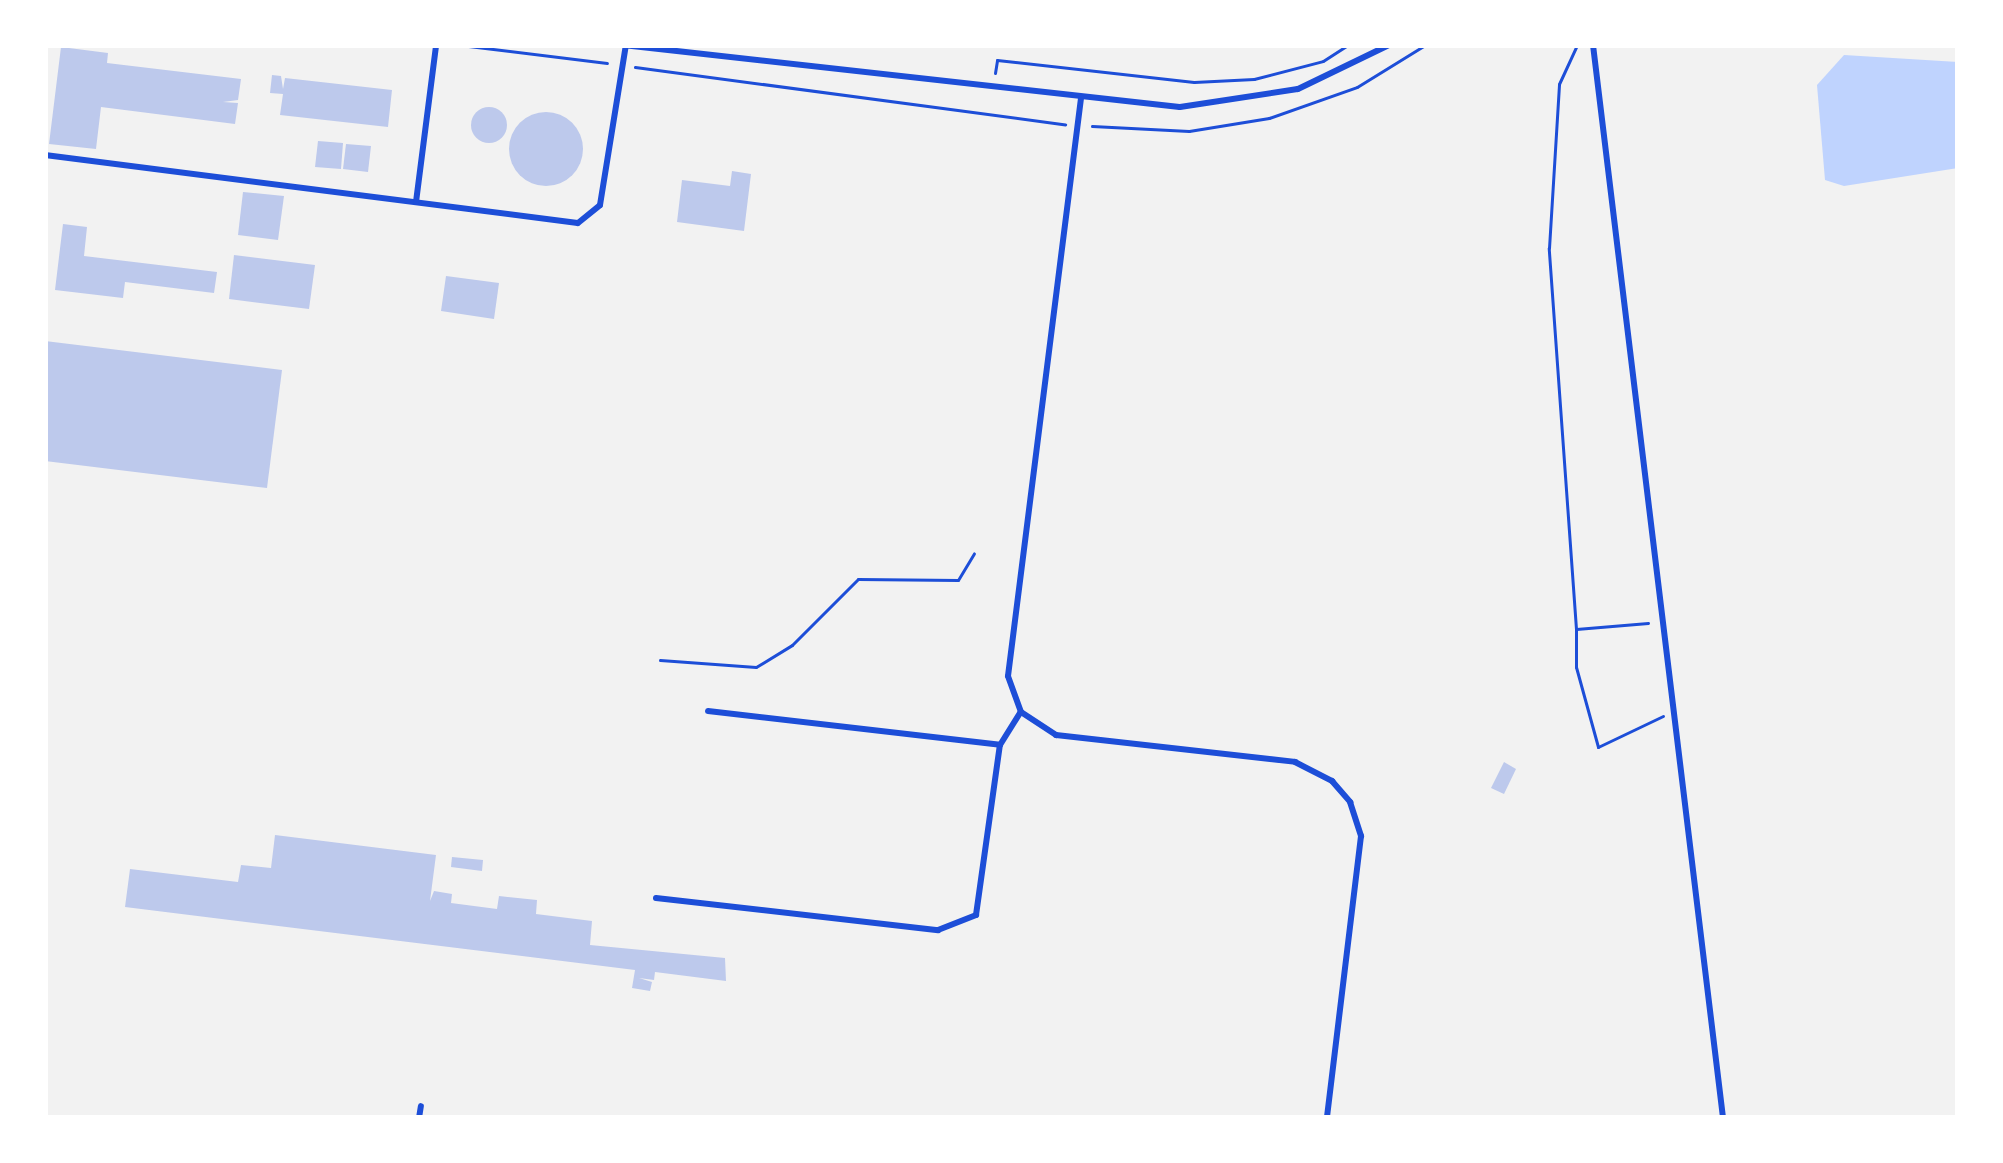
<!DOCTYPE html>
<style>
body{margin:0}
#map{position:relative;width:2003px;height:1163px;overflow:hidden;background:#f2f2f2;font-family:"Nunito Sans",sans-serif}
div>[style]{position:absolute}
.water>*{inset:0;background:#bfd3fe}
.building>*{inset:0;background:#bdc9ec}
.round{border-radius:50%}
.path>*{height:3px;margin:-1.5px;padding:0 1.5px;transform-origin:1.5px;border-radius:1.5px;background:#1d4ed8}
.service>*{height:6px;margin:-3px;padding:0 3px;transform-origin:3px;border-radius:3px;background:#1d4ed8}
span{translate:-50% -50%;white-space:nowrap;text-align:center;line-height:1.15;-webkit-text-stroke:12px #fff;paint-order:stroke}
.frame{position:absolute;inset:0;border:48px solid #fff;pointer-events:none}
</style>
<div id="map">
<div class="water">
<div style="clip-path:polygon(1844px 55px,1958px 62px,1958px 168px,1844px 186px,1825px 180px,1817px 85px)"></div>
</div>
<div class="building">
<div style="clip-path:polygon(61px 47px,108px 53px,107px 63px,241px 79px,238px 100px,223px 102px,238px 103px,235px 124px,101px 107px,96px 149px,49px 144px)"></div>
<div style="clip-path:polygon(272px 75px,281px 76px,283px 89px,285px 78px,392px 90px,388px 127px,280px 115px,283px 94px,270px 93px)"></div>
<div class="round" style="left:471px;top:107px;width:36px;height:36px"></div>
<div class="round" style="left:509px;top:112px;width:74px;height:74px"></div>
<div style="clip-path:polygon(318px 141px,343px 143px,341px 169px,315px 167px)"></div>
<div style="clip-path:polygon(346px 144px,371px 146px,368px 172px,343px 169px)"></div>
<div style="clip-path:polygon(732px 171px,751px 174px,744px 231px,677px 222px,682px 180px,730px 186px)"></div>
<div style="clip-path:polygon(243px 192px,284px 196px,278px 240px,238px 235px)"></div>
<div style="clip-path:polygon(63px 224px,87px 227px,84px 256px,217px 272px,214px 293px,125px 282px,123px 298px,55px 290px)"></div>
<div style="clip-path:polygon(234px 255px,315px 265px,309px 309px,229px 299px)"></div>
<div style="clip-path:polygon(446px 276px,499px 283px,494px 319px,441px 311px)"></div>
<div style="clip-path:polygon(45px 341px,282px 370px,267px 488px,45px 461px)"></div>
<div style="clip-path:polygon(1504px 762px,1516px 769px,1504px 794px,1491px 788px)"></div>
<div style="clip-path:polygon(275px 835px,436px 855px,430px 901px,434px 891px,452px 894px,451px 903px,497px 909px,499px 896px,537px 900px,536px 914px,592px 921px,590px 945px,725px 958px,726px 981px,655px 972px,654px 980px,639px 978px,652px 982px,650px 991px,632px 988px,635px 970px,125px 907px,130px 869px,238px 882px,241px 865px,271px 868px)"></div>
<div style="clip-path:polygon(452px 857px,483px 860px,482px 871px,451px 867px)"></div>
</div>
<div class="path">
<div style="left:460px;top:45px;width:148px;rotate:7deg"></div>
<div style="left:635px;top:67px;width:434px;rotate:7.6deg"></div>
<div style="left:995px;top:73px;width:13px;rotate:-81deg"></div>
<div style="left:997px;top:60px;width:198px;rotate:6.4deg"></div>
<div style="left:1194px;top:82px;width:60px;rotate:-2.9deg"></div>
<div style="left:1254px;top:79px;width:71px;rotate:-14.6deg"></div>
<div style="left:1323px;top:61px;width:30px;rotate:-33deg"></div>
<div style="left:1092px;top:126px;width:97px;rotate:3deg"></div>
<div style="left:1189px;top:131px;width:81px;rotate:-9.2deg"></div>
<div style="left:1269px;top:118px;width:93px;rotate:-19.4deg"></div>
<div style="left:1357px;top:87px;width:80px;rotate:-31.7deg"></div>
<div style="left:1648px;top:623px;width:72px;rotate:175.2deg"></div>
<div style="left:1576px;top:629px;width:38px;rotate:90deg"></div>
<div style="left:1576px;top:667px;width:83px;rotate:74.6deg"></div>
<div style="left:1598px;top:747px;width:72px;rotate:-25.5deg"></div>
<div style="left:1576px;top:629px;width:382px;rotate:-94.1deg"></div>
<div style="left:1549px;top:248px;width:164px;rotate:-86.5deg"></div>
<div style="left:1559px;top:84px;width:43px;rotate:-65.2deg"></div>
<div style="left:660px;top:660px;width:96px;rotate:4.2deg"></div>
<div style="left:756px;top:667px;width:42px;rotate:-31.4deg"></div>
<div style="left:792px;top:645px;width:93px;rotate:-45deg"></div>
<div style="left:858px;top:579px;width:100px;rotate:0.6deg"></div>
<div style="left:958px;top:580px;width:31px;rotate:-59deg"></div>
</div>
<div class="service">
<div style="left:623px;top:45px;width:560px;rotate:6.35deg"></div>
<div style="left:1180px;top:107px;width:119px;rotate:-8.7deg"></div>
<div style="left:1298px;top:89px;width:101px;rotate:-25.8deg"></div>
<div style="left:1593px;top:45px;width:1081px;rotate:83.09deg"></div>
<div style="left:45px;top:155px;width:537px;rotate:7.27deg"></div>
<div style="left:578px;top:223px;width:28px;rotate:-39deg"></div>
<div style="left:600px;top:205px;width:162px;rotate:-80.8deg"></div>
<div style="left:416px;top:202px;width:158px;rotate:-82.7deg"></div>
<div style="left:708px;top:711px;width:294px;rotate:6.6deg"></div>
<div style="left:1021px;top:712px;width:42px;rotate:33.3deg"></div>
<div style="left:1056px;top:735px;width:241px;rotate:6.4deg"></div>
<div style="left:1295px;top:762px;width:42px;rotate:27.2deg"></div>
<div style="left:1332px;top:781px;width:28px;rotate:49deg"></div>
<div style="left:1350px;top:802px;width:36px;rotate:72deg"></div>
<div style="left:1361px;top:836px;width:284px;rotate:96.9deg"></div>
<div style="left:656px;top:898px;width:284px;rotate:6.5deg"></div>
<div style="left:938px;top:930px;width:41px;rotate:-21.5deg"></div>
<div style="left:976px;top:915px;width:172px;rotate:-82deg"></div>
<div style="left:1000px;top:745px;width:39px;rotate:-58deg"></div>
<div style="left:1021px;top:712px;width:38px;rotate:-110deg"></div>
<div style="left:1008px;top:676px;width:583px;rotate:-82.8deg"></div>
<div style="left:419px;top:1118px;width:12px;rotate:-81deg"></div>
</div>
<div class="frame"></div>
</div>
